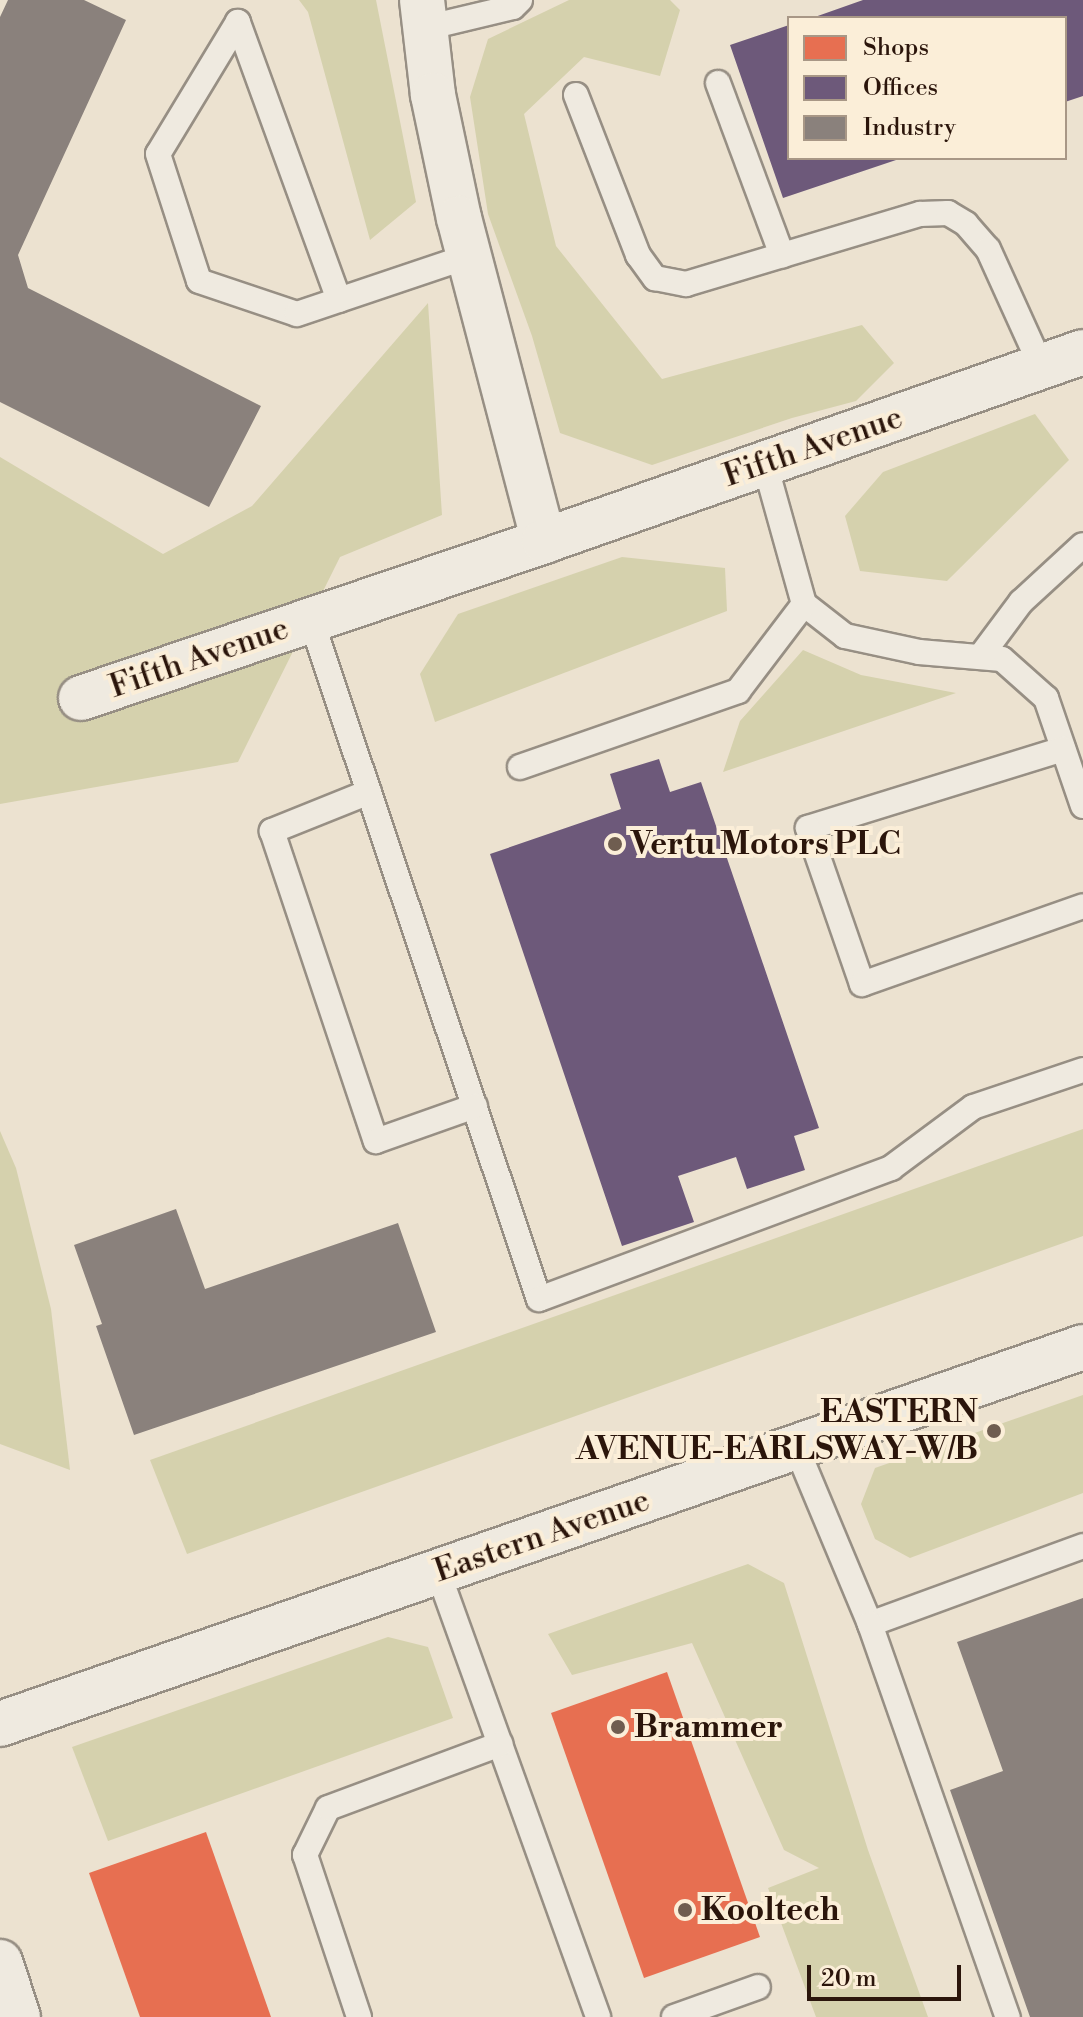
<!DOCTYPE html>
<style>
body{margin:0}
#map{position:relative;width:1083px;height:2017px;overflow:hidden;background:#ece2d0;font-family:"Libre Bodoni",serif}
div>[style]{position:absolute}
.green>*{inset:0;background:#d5d1ad}
.shops>*{inset:0;background:#e76f51}
.offices>*{inset:0;background:#6d597a}
.industry>*{inset:0;background:#8a817c}
.roads{filter:drop-shadow(2px 0 #978f84) drop-shadow(-2px 0 #978f84) drop-shadow(0 2px #978f84) drop-shadow(0 -2px #978f84)}
.lane>*{height:24px;margin:-12px;padding:0 12px;transform-origin:12px;border-radius:12px;background:#efeae0}
.street>*{height:44px;margin:-22px;padding:0 22px;transform-origin:22px;border-radius:22px;background:#efeae0}
.secondary>*{height:44px;margin:-22px;padding:0 22px;transform-origin:22px;border-radius:22px;background:#efeae0}
.dots>*{width:22px;height:22px;translate:-50% -50%;box-sizing:border-box;border:4px solid #fbeed8;border-radius:50%}
span{translate:-50% -50%;white-space:nowrap;text-align:center;line-height:1.15;-webkit-text-stroke:8px #fbeed8;paint-order:stroke}
.street-label{font-size:32px;color:#2b150b}
.poi-label{font-size:32px;color:#2b150b;font-weight:700}
.left{translate:0 -50%;text-align:left}
.right{translate:-100% -50%;text-align:right}
.legend{position:absolute;left:787px;top:16px;width:280px;height:144px;box-sizing:border-box;background:#fbeed8;border:2px solid #a89786;margin:0;padding:10px 14px;list-style:none;font-size:24px;color:#2b150b}
.legend li{display:flex;align-items:center;gap:16px;height:40px}
.legend b{width:40px;border:2px solid #a89786}
.scale{position:absolute;left:807px;top:1965px;width:154px;height:36px;box-sizing:border-box;border:4px solid #2b150b;border-top:0;padding-left:10px;font-size:24px;line-height:28px;white-space:nowrap;color:#2b150b;-webkit-text-stroke:6px #fbeed8;paint-order:stroke}
</style>
<div id="map">
<div class="green">
<div style="clip-path:polygon(299px 0,376px 0,416px 202px,370px 240px,308px 12px)"></div>
<div style="clip-path:polygon(569px 0,670px 0,680px 10px,660px 76px,584px 57px,524px 114px,556px 246px,662px 379px,862px 325px,894px 363px,856px 401px,792px 418px,652px 465px,560px 433px,532px 336px,488px 214px,470px 97px,488px 39px)"></div>
<div style="clip-path:polygon(428px 303px,442px 515px,340px 557px,238px 762px,0 804px,0 457px,163px 554px,252px 506px)"></div>
<div style="clip-path:polygon(1035px 414px,1069px 460px,947px 581px,860px 571px,845px 516px,883px 472px)"></div>
<div style="clip-path:polygon(622px 557px,725px 568px,727px 611px,435px 722px,420px 674px,458px 614px)"></div>
<div style="clip-path:polygon(803px 650px,861px 675px,956px 693px,723px 772px,740px 721px)"></div>
<div style="clip-path:polygon(1083px 1129px,1083px 1236px,187px 1554px,150px 1460px)"></div>
<div style="clip-path:polygon(0 1131px,16px 1168px,51px 1309px,70px 1470px,0 1444px)"></div>
<div style="clip-path:polygon(1083px 1395px,1083px 1493px,910px 1558px,875px 1539px,861px 1504px,875px 1468px)"></div>
<div style="clip-path:polygon(748px 1564px,784px 1583px,868px 1850px,928px 2017px,816px 2017px,768px 1888px,819px 1868px,784px 1850px,692px 1643px,572px 1675px,548px 1634px)"></div>
<div style="clip-path:polygon(388px 1637px,428px 1647px,453px 1718px,108px 1841px,72px 1747px)"></div>
</div>
<div class="shops">
<div style="clip-path:polygon(667px 1672px,760px 1937px,644px 1978px,551px 1713px)"></div>
<div style="clip-path:polygon(206px 1832px,271px 2017px,140px 2017px,89px 1873px)"></div>
</div>
<div class="offices">
<div style="clip-path:polygon(863px 0,1083px 0,1083px 96px,1065px 102px,1065px 18px,812px 18px)"></div>
<div style="clip-path:polygon(789px 25px,789px 158px,899px 159px,783px 198px,730px 45px)"></div>
<div style="clip-path:polygon(659px 759px,670px 792px,701px 782px,819px 1128px,794px 1136px,805px 1170px,747px 1189px,736px 1157px,678px 1176px,694px 1222px,622px 1246px,490px 854px,621px 809px,610px 774px)"></div>
</div>
<div class="industry">
<div style="clip-path:polygon(8px 0,84px 0,126px 20px,18px 255px,28px 288px,261px 406px,209px 507px,0 402px,0 17px)"></div>
<div style="clip-path:polygon(176px 1209px,205px 1289px,398px 1223px,436px 1332px,134px 1435px,96px 1326px,102px 1324px,74px 1245px)"></div>
<div style="clip-path:polygon(1083px 1598px,1083px 2017px,1030px 2017px,950px 1790px,1003px 1771px,957px 1642px)"></div>
</div>
<div class="roads">
<div class="lane">
<div style="left:425px;top:28px;width:90px;rotate:-13.4deg"></div>
<div style="left:513px;top:7px;width:10px;rotate:-45deg"></div>
<div style="left:718px;top:83px;width:184px;rotate:69.6deg"></div>
<div style="left:576px;top:95px;width:172px;rotate:68.8deg"></div>
<div style="left:638px;top:255px;width:29px;rotate:54deg"></div>
<div style="left:655px;top:278px;width:32px;rotate:11deg"></div>
<div style="left:686px;top:284px;width:244px;rotate:-16.7deg"></div>
<div style="left:920px;top:214px;width:28px;rotate:-2deg"></div>
<div style="left:948px;top:213px;width:21px;rotate:31deg"></div>
<div style="left:966px;top:224px;width:33px;rotate:49deg"></div>
<div style="left:988px;top:249px;width:128px;rotate:65.6deg"></div>
<div style="left:339px;top:300px;width:296px;rotate:-110deg"></div>
<div style="left:238px;top:22px;width:154px;rotate:121.2deg"></div>
<div style="left:158px;top:154px;width:133px;rotate:72.1deg"></div>
<div style="left:199px;top:281px;width:103px;rotate:18.6deg"></div>
<div style="left:297px;top:314px;width:182px;rotate:-18.6deg"></div>
<div style="left:804px;top:604px;width:52px;rotate:38deg"></div>
<div style="left:845px;top:636px;width:76px;rotate:12.2deg"></div>
<div style="left:919px;top:652px;width:83px;rotate:4.8deg"></div>
<div style="left:1002px;top:659px;width:59px;rotate:41.6deg"></div>
<div style="left:1046px;top:698px;width:114px;rotate:71.1deg"></div>
<div style="left:311px;top:620px;width:716px;rotate:71.44deg"></div>
<div style="left:539px;top:1299px;width:376px;rotate:-20.4deg"></div>
<div style="left:891px;top:1168px;width:102px;rotate:-36.6deg"></div>
<div style="left:973px;top:1107px;width:116px;rotate:-18.6deg"></div>
<div style="left:980px;top:657px;width:69px;rotate:-53.3deg"></div>
<div style="left:1021px;top:602px;width:84px;rotate:-42.6deg"></div>
<div style="left:1063px;top:749px;width:267px;rotate:162.8deg"></div>
<div style="left:808px;top:828px;width:165px;rotate:70.9deg"></div>
<div style="left:862px;top:984px;width:234px;rotate:-19.4deg"></div>
<div style="left:520px;top:767px;width:231px;rotate:-19.2deg"></div>
<div style="left:738px;top:691px;width:109px;rotate:-52.8deg"></div>
<div style="left:804px;top:604px;width:145px;rotate:-105.6deg"></div>
<div style="left:369px;top:792px;width:105px;rotate:158.1deg"></div>
<div style="left:272px;top:831px;width:327px;rotate:71.5deg"></div>
<div style="left:376px;top:1141px;width:105px;rotate:-19.5deg"></div>
<div style="left:796px;top:1447px;width:192px;rotate:67.3deg"></div>
<div style="left:870px;top:1624px;width:227px;rotate:-20.1deg"></div>
<div style="left:438px;top:1572px;width:473px;rotate:70.2deg"></div>
<div style="left:870px;top:1624px;width:417px;rotate:70.7deg"></div>
<div style="left:359px;top:2017px;width:171px;rotate:-108.4deg"></div>
<div style="left:305px;top:1855px;width:52px;rotate:-63.9deg"></div>
<div style="left:328px;top:1808px;width:184px;rotate:-20.4deg"></div>
<div style="left:674px;top:2017px;width:89px;rotate:-19.7deg"></div>
</div>
<div class="street">
<div style="left:422px;top:0;width:96px;rotate:83.4deg"></div>
<div style="left:433px;top:95px;width:126px;rotate:78.1deg"></div>
<div style="left:459px;top:218px;width:334px;rotate:75.3deg"></div>
<div style="left:81px;top:698px;width:489px;rotate:-18.7deg"></div>
<div style="left:544px;top:541px;width:571px;rotate:-19.32deg"></div>
<div style="left:0;top:1962px;width:58px;rotate:71.9deg"></div>
</div>
<div class="secondary">
<div style="left:0;top:1724px;width:1147px;rotate:-19.19deg"></div>
</div>
</div>
<div class="dots">
<div style="left:615px;top:844px;background:#6f5d50"></div>
<div style="left:994px;top:1431px;background:#6f5d50"></div>
<div style="left:618px;top:1727px;background:#6f5d50"></div>
<div style="left:685px;top:1910px;background:#6f5d50"></div>
</div>
<div class="street-label">
<span style="left:813px;top:447px;rotate:-19deg">Fifth Avenue</span>
<span style="left:199px;top:658px;rotate:-19deg">Fifth Avenue</span>
<span style="left:542px;top:1536px;rotate:-19deg">Eastern Avenue</span>
</div>
<div class="poi-label">
<span class="left" style="left:631px;top:844px">Vertu Motors PLC</span>
<span class="right" style="left:978px;top:1431px">EASTERN<br>AVENUE-EARLSWAY-W/B</span>
<span class="left" style="left:634px;top:1727px">Brammer</span>
<span class="left" style="left:701px;top:1910px">Kooltech</span>
</div>
<ul class="legend">
<li><b style="height:22px;background:#e76f51"></b>Shops</li>
<li><b style="height:22px;background:#6d597a"></b>Offices</li>
<li><b style="height:22px;background:#8a817c"></b>Industry</li>
</ul>
<div class="scale">20 m</div>
</div>
